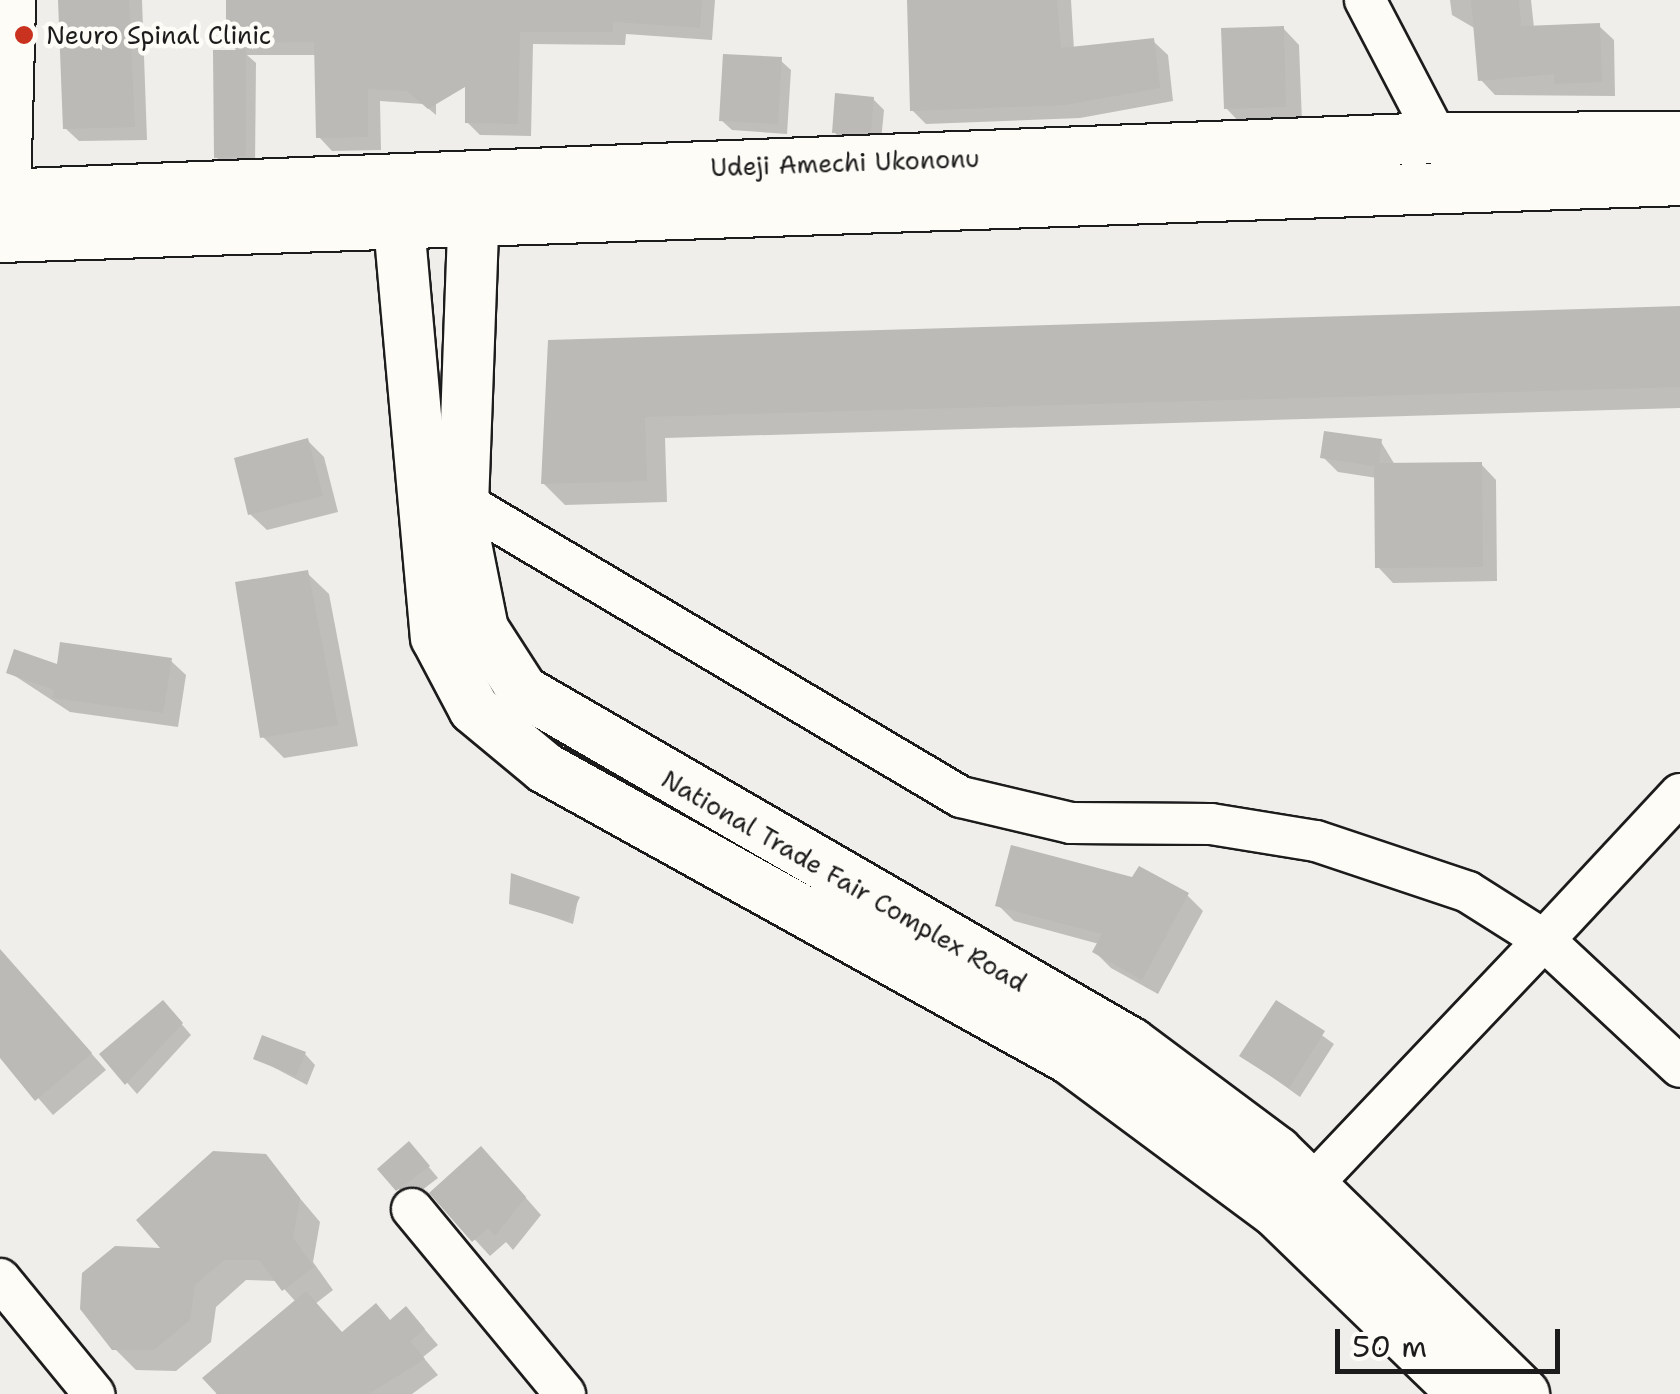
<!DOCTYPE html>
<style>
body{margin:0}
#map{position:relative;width:1680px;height:1394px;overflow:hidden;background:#f0eeea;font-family:"Shantell Sans",sans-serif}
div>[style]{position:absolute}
.shadow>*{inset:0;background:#0003}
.building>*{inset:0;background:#bbbab6}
.roads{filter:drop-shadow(2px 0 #1c1c1c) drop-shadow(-2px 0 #1c1c1c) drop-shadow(0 2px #1c1c1c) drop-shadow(0 -2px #1c1c1c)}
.minor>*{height:40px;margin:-20px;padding:0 20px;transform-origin:20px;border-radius:20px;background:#fdfcf7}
.major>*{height:50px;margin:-25px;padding:0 25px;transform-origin:25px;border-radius:25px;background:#fdfcf7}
.dots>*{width:28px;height:28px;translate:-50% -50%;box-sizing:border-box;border:5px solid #fdfcf7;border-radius:50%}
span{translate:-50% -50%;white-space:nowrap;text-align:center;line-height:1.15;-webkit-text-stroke:9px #fdfcf7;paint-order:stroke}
.poi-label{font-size:25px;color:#1c1c1c}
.left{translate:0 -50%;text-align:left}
.street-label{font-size:25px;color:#1c1c1c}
.scale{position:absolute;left:1335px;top:1329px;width:225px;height:45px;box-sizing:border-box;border:5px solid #1c1c1c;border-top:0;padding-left:12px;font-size:30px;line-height:35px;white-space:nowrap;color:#1c1c1c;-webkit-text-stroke:8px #fdfcf7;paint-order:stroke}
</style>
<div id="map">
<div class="shadow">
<div style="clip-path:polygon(61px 0,142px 0,147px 140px,79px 141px,65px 128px)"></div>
<div style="clip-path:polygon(229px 0,436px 0,436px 115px,423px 104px,380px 101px,381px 150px,332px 151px,319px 137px,317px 55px,247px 55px,256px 63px,255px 166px,227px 167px,216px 157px,239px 53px,228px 42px)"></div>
<div style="clip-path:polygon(472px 0,715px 0,712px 40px,626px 34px,625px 45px,533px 44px,531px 136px,480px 135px,467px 122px)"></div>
<div style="clip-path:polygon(914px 0,1071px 0,1074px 50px,1153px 41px,1168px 55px,1173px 101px,1080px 118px,926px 124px,912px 110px)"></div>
<div style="clip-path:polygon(1450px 0,1531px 0,1534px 28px,1599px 26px,1614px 40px,1615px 96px,1495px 95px,1481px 80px,1476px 29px,1452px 15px)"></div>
<div style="clip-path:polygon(1283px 28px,1299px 45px,1302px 122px,1242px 125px,1226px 108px)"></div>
<div style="clip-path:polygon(780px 60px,791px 70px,787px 134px,732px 130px,721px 120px)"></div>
<div style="clip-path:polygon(873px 99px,884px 110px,881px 141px,845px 143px,834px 132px)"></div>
<div style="clip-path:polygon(1680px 309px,1680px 408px,665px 438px,667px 502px,565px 505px,544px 484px,550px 342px)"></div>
<div style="clip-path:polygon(308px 441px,324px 457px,338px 512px,267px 530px,250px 514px)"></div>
<div style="clip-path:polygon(1381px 442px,1395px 465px,1481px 464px,1496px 480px,1497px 581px,1393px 583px,1378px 567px,1377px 478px,1338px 472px,1323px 457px)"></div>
<div style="clip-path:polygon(307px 573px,329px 594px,358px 746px,284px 758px,263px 737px)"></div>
<div style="clip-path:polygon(170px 660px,186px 675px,178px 727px,70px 712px,9px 672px)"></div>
<div style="clip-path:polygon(1187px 895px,1203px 911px,1158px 994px,1111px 968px,1095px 952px,1099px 944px,1014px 921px,998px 905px)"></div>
<div style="clip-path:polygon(578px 899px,573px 924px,512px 903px)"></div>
<div style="clip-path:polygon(0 950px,106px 1070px,53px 1115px,0 1054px)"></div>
<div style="clip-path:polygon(1277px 1003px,1334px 1044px,1300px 1097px,1243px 1056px)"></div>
<div style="clip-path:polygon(173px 1014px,191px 1035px,137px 1094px,103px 1055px)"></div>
<div style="clip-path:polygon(305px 1054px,315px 1065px,307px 1085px,256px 1058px)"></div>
<div style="clip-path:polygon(419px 1155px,438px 1178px,409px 1200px,381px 1169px)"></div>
<div style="clip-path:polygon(265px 1157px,320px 1222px,313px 1262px,333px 1290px,315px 1304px,343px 1335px,421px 1325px,438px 1345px,423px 1357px,438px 1375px,412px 1394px,216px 1394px,296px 1302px,277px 1281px,246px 1280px,216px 1307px,211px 1342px,176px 1371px,136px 1370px,114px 1348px,166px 1251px)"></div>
<div style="clip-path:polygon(497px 1165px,541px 1215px,513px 1250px,506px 1242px,490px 1256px,432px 1193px)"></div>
</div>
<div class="building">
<div style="clip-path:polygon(58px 0,129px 0,135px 127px,63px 129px)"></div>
<div style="clip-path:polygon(226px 0,702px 0,700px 28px,613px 22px,613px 32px,520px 32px,518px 124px,465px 123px,465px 87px,428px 109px,407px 91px,368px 89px,368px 137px,316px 138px,314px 42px,226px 43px)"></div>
<div style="clip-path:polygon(907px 0,1057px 0,1061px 48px,1154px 38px,1160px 88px,1065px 105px,910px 111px)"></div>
<div style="clip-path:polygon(1471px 0,1519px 0,1521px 26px,1600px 23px,1602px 82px,1554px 84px,1554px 74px,1478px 81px)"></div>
<div style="clip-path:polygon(1284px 26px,1286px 107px,1224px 109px,1221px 28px)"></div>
<div style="clip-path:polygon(213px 50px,246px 50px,246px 156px,214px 158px)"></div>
<div style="clip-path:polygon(723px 54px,782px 57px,778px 124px,719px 121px)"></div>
<div style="clip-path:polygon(835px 93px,874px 97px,871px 132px,832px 133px)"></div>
<div style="clip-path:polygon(1680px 306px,1680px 387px,645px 417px,647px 481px,541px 484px,548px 340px)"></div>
<div style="clip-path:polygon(1324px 431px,1382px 439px,1379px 463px,1482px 462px,1483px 567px,1375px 568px,1374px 466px,1320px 458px)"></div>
<div style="clip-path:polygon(308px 438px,323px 496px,248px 515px,234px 458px)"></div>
<div style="clip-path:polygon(308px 570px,338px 725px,260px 738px,235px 582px)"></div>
<div style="clip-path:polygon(60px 642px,172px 658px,163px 713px,52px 698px,54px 690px,6px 673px,14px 649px,57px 664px)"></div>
<div style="clip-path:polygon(1011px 845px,1132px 877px,1139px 866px,1189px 893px,1142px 980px,1092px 952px,1102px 934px,995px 906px)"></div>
<div style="clip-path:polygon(511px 873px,580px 897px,568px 921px,509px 904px)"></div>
<div style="clip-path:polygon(0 949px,92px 1053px,35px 1101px,0 1058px)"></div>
<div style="clip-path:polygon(163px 1000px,183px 1023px,125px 1085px,99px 1054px)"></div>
<div style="clip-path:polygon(1276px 1000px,1325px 1031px,1289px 1088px,1239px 1056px)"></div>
<div style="clip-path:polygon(262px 1035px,306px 1052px,296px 1076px,253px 1059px)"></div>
<div style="clip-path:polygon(409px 1141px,430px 1166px,396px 1191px,377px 1169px)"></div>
<div style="clip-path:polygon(481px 1146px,526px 1197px,495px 1236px,488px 1228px,472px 1242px,429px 1193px)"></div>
<div style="clip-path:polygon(213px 1151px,266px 1154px,300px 1198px,293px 1238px,314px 1267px,282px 1291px,259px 1260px,224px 1260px,195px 1285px,190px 1320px,154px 1350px,112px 1350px,80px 1309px,82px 1273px,115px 1246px,160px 1248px,136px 1220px)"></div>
<div style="clip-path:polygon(306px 1291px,342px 1332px,376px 1303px,390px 1320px,406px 1306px,425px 1329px,410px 1341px,425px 1359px,369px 1394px,217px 1394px,202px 1378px)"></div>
</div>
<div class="roads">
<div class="minor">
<div style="left:1365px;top:0;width:156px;rotate:62.4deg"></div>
<div style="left:10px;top:195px;width:195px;rotate:-88.5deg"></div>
<div style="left:462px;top:501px;width:580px;rotate:30.68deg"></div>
<div style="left:961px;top:797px;width:113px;rotate:13.3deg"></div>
<div style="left:1071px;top:823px;width:140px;rotate:0.4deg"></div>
<div style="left:1211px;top:824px;width:106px;rotate:9.2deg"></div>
<div style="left:1316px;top:841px;width:160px;rotate:18.5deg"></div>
<div style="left:1468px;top:892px;width:90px;rotate:32.3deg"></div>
<div style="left:1544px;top:940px;width:342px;rotate:133.5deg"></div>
<div style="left:1680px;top:794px;width:200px;rotate:133deg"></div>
<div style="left:1544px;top:940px;width:186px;rotate:43deg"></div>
<div style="left:412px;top:1209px;width:240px;rotate:50.4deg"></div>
<div style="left:0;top:1279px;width:149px;rotate:50.7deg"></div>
</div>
<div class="major">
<div style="left:475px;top:177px;width:347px;rotate:92.1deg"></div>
<div style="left:462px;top:524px;width:107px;rotate:78.7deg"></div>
<div style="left:483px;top:629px;width:74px;rotate:57.2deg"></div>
<div style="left:523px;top:691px;width:703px;rotate:30.07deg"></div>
<div style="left:1131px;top:1043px;width:182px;rotate:36.7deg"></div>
<div style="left:1277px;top:1152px;width:346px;rotate:44.4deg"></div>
<div style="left:395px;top:180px;width:459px;rotate:84.9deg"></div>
<div style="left:436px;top:637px;width:81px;rotate:62.2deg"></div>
<div style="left:474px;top:709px;width:92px;rotate:39.7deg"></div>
<div style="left:545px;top:768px;width:600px;rotate:29deg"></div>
<div style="left:1070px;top:1059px;width:255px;rotate:36.6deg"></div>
<div style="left:1275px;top:1211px;width:263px;rotate:44.1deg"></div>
<div style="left:0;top:195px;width:1438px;rotate:-2.27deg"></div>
<div style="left:1437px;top:138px;width:243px;rotate:-0.2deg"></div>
<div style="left:0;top:237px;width:1681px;rotate:-1.94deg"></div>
</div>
</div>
<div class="dots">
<div style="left:24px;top:35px;background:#c8321e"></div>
</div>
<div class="poi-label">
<span class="left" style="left:46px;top:35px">Neuro Spinal Clinic</span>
</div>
<div class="street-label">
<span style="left:845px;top:163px;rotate:-2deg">Udeji Amechi Ukononu</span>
<span style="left:844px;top:881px;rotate:30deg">National Trade Fair Complex Road</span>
</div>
<div class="scale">50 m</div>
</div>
